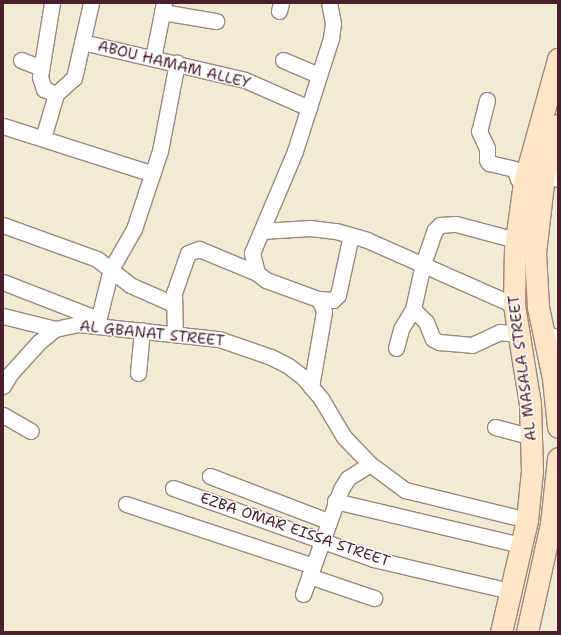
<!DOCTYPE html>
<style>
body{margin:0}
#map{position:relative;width:561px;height:635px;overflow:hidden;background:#f1ebd3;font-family:"Shantell Sans",sans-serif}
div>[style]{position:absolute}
.roads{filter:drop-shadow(1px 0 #9e857f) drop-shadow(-1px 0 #9e857f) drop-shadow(0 1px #9e857f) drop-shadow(0 -1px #9e857f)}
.minor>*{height:15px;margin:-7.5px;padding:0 7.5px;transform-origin:7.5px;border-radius:7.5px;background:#fff}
.secondary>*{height:21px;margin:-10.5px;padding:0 10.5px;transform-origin:10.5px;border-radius:10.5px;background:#fde5c5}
span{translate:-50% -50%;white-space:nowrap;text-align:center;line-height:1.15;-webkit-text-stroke:3px #fff;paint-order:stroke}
.street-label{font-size:15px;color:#4a1f2b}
.frame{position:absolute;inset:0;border:4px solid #4a1f2b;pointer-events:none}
</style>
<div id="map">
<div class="roads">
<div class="minor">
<div style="left:52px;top:3px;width:75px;rotate:99.2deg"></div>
<div style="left:40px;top:77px;width:13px;rotate:72deg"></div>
<div style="left:44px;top:89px;width:13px;rotate:23deg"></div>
<div style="left:279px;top:11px;width:8px;rotate:-76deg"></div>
<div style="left:162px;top:12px;width:55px;rotate:9.5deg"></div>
<div style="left:82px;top:42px;width:167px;rotate:13.1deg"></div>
<div style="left:245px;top:80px;width:70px;rotate:23.6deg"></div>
<div style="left:153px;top:58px;width:56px;rotate:-78.7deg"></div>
<div style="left:21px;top:60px;width:22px;rotate:21deg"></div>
<div style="left:283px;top:60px;width:39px;rotate:23deg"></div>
<div style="left:487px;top:100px;width:32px;rotate:104deg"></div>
<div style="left:479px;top:131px;width:19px;rotate:65deg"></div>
<div style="left:487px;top:148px;width:12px;rotate:90deg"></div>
<div style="left:487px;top:160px;width:4px;rotate:56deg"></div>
<div style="left:489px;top:163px;width:26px;rotate:13deg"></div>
<div style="left:514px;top:169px;width:11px;rotate:68deg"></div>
<div style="left:518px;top:179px;width:7px;rotate:27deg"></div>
<div style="left:3px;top:126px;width:157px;rotate:17.7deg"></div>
<div style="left:43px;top:138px;width:46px;rotate:-73.5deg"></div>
<div style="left:56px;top:94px;width:24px;rotate:-42deg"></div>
<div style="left:74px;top:78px;width:77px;rotate:-77.2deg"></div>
<div style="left:544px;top:175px;width:15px;rotate:16deg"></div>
<div style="left:3px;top:225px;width:100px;rotate:19.9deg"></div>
<div style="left:97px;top:259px;width:42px;rotate:38.2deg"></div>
<div style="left:130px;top:285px;width:47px;rotate:23.8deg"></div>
<div style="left:262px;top:231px;width:48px;rotate:-3.6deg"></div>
<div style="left:310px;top:228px;width:26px;rotate:7deg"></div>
<div style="left:336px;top:231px;width:32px;rotate:16deg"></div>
<div style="left:367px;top:240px;width:161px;rotate:23.9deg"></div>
<div style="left:3px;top:282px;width:102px;rotate:21.3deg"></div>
<div style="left:318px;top:299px;width:15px;rotate:4deg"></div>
<div style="left:333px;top:300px;width:7px;rotate:-45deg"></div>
<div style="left:338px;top:295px;width:61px;rotate:-77.8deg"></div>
<div style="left:413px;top:309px;width:18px;rotate:45deg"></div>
<div style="left:426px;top:322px;width:18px;rotate:68deg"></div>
<div style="left:433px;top:339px;width:7px;rotate:27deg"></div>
<div style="left:439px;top:342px;width:33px;rotate:5deg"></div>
<div style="left:472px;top:345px;width:31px;rotate:-25deg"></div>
<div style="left:500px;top:332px;width:17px;rotate:7deg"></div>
<div style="left:3px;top:316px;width:54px;rotate:14deg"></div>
<div style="left:97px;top:325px;width:58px;rotate:-76deg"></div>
<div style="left:111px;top:269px;width:46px;rotate:-60.1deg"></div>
<div style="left:134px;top:229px;width:82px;rotate:-71.6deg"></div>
<div style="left:160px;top:151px;width:90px;rotate:-79.1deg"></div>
<div style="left:175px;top:334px;width:41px;rotate:-91.4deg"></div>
<div style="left:174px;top:293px;width:42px;rotate:-70.7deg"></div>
<div style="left:188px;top:253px;width:12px;rotate:-20deg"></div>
<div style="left:199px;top:249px;width:63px;rotate:22.5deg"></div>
<div style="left:544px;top:334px;width:14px;rotate:12deg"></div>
<div style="left:396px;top:348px;width:20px;rotate:-75deg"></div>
<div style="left:401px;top:329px;width:23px;rotate:-59deg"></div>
<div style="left:413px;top:309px;width:46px;rotate:-77.5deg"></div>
<div style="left:423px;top:264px;width:36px;rotate:-71deg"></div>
<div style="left:435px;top:230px;width:7px;rotate:-45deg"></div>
<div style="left:440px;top:225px;width:16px;rotate:-4deg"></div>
<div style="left:456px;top:224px;width:62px;rotate:14.9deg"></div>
<div style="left:138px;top:373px;width:43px;rotate:-84.7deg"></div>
<div style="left:3px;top:386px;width:14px;rotate:-60deg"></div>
<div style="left:10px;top:374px;width:43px;rotate:-47.8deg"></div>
<div style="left:39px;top:342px;width:21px;rotate:-39deg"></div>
<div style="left:55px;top:329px;width:24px;rotate:-12deg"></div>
<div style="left:78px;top:324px;width:142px;rotate:6.1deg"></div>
<div style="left:219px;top:339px;width:55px;rotate:19.1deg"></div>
<div style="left:271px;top:357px;width:18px;rotate:27deg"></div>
<div style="left:287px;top:365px;width:20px;rotate:37deg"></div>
<div style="left:303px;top:377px;width:30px;rotate:50deg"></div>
<div style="left:322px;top:400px;width:43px;rotate:59.3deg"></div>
<div style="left:344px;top:437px;width:37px;rotate:46deg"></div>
<div style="left:370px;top:464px;width:44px;rotate:36.6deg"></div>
<div style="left:405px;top:490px;width:126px;rotate:13.8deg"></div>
<div style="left:311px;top:387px;width:76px;rotate:-80.2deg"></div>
<div style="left:324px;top:312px;width:7px;rotate:-106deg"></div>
<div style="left:322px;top:305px;width:7px;rotate:-124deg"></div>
<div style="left:318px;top:299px;width:55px;rotate:-159.9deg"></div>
<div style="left:266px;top:280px;width:11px;rotate:-142deg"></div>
<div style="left:257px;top:273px;width:21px;rotate:-104deg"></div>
<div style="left:252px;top:253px;width:111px;rotate:-67.1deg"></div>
<div style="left:295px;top:151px;width:119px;rotate:-72.3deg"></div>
<div style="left:331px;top:38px;width:15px;rotate:-82deg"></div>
<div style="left:333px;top:23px;width:20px;rotate:-101deg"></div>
<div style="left:3px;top:415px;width:32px;rotate:30deg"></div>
<div style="left:495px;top:427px;width:38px;rotate:15deg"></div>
<div style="left:210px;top:476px;width:126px;rotate:20.9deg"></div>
<div style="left:173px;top:488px;width:212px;rotate:19.5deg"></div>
<div style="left:373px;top:559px;width:142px;rotate:13.1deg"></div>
<div style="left:335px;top:501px;width:191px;rotate:13.3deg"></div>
<div style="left:126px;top:504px;width:197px;rotate:18.3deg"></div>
<div style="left:309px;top:576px;width:69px;rotate:18.7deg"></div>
<div style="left:303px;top:594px;width:112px;rotate:-70.1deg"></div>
<div style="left:341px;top:489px;width:13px;rotate:-58deg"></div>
<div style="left:348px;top:478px;width:26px;rotate:-32deg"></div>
</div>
<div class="secondary">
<div style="left:558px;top:125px;width:52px;rotate:105.6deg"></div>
<div style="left:544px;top:175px;width:79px;rotate:96.6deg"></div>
<div style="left:535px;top:253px;width:54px;rotate:86.8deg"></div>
<div style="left:538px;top:307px;width:73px;rotate:78.1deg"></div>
<div style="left:553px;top:378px;width:49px;rotate:84.2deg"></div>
<div style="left:501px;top:632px;width:115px;rotate:-76.9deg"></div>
<div style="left:527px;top:520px;width:49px;rotate:-84.2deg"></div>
<div style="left:532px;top:471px;width:67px;rotate:-91.7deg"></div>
<div style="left:530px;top:404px;width:100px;rotate:-99.2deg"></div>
<div style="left:514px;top:305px;width:57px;rotate:-89deg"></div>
<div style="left:515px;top:248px;width:67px;rotate:-82.2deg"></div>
<div style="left:524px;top:182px;width:128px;rotate:-74.5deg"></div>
<div style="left:527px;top:632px;width:111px;rotate:-77.5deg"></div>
<div style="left:551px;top:524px;width:66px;rotate:-83.9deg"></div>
</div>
</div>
<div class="street-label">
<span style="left:174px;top:65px;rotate:14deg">ABOU HAMAM ALLEY</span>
<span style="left:152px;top:334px;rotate:6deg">AL GBANAT STREET</span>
<span style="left:523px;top:368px;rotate:-97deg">AL MASALA STREET</span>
<span style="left:295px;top:530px;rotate:19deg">EZBA OMAR EISSA STREET</span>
</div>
<div class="frame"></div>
</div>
